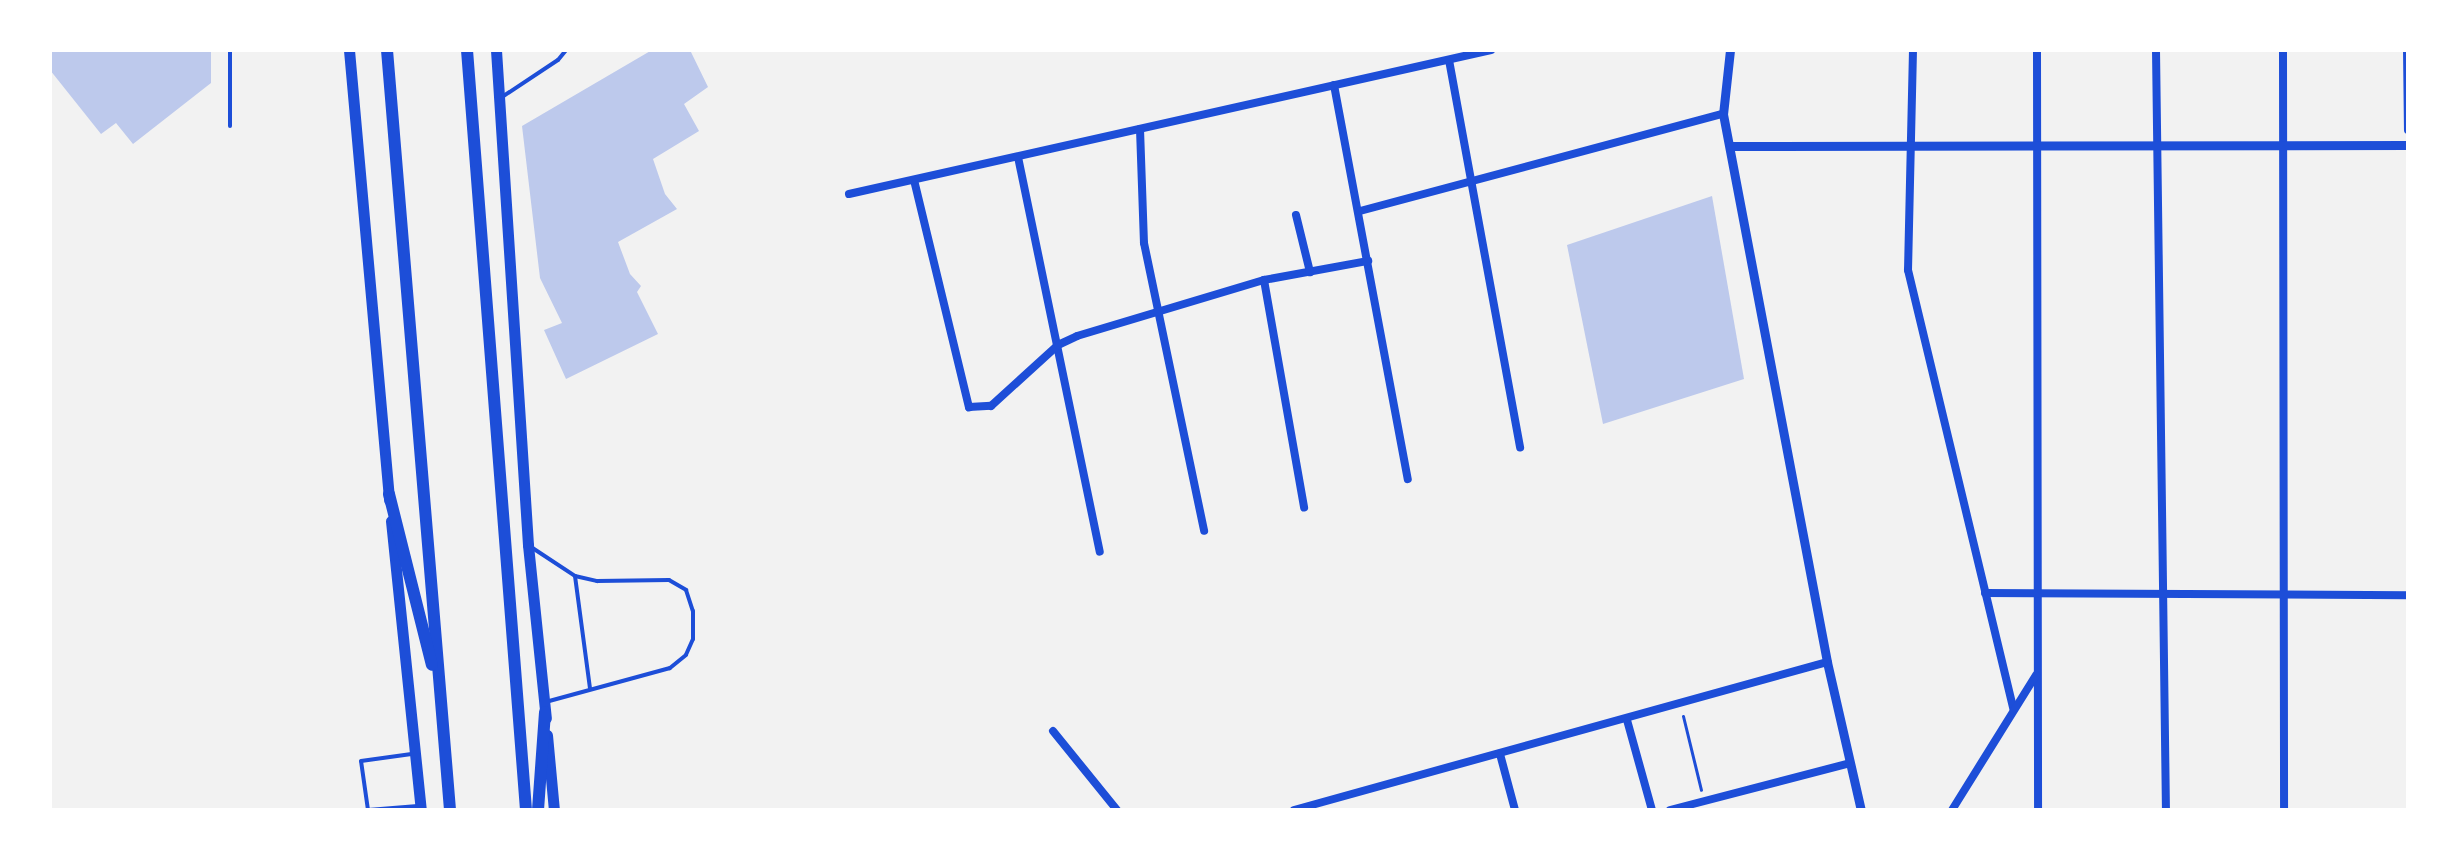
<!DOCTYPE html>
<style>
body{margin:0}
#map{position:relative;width:2458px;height:860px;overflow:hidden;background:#f2f2f2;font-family:"Fira Sans Condensed",sans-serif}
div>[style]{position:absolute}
.building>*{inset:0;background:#bdc9ec}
.path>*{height:3px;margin:-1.5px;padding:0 1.5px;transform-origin:1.5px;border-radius:1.5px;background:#1d4ed8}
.service>*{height:4px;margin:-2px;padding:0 2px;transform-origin:2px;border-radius:2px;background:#1d4ed8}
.minor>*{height:8px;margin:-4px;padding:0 4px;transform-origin:4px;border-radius:4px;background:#1d4ed8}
.tertiary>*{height:9px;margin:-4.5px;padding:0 4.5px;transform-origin:4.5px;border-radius:4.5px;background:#1d4ed8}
.secondary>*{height:11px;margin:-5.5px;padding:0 5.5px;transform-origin:5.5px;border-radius:5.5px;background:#1d4ed8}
.trunk>*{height:12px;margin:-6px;padding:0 6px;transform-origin:6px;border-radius:6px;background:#1d4ed8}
span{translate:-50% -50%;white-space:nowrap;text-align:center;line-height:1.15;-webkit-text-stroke:8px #fff;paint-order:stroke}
.frame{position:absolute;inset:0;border:52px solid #fff;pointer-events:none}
</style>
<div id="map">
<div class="building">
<div style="clip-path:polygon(50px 50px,211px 50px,211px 83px,133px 144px,116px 123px,101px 134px,50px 70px)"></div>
<div style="clip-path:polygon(652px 50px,690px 50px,708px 87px,684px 104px,699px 131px,653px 159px,665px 194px,677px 209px,618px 242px,630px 274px,641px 286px,637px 292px,658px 334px,566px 379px,544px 330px,562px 323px,540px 278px,522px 126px)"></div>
<div style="clip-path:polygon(1712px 196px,1744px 379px,1603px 424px,1567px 245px)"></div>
</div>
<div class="path">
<div style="left:1683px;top:716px;width:76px;rotate:76.3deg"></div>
</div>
<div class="service">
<div style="left:230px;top:50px;width:76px;rotate:90deg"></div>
<div style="left:502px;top:97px;width:67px;rotate:-33.5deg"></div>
<div style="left:558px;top:60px;width:13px;rotate:-51deg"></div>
<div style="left:531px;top:547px;width:53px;rotate:33.4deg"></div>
<div style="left:575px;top:576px;width:23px;rotate:13deg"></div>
<div style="left:597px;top:581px;width:72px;rotate:-0.8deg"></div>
<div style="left:669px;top:580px;width:20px;rotate:30deg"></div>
<div style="left:686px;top:590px;width:22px;rotate:72deg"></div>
<div style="left:693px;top:611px;width:28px;rotate:90deg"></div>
<div style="left:693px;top:639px;width:17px;rotate:114deg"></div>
<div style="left:686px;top:655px;width:21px;rotate:141deg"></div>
<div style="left:670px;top:668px;width:129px;rotate:164.7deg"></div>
<div style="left:575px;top:576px;width:114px;rotate:82.4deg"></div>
<div style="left:368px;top:810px;width:49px;rotate:-98.1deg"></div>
<div style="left:361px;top:761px;width:51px;rotate:-7.8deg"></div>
<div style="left:368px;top:810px;width:50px;rotate:-4.6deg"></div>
</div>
<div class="minor">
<div style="left:1913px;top:50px;width:220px;rotate:91.3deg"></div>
<div style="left:1908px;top:270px;width:451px;rotate:76.5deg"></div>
<div style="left:2037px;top:50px;width:760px;rotate:89.92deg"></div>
<div style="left:2156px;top:50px;width:760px;rotate:89.25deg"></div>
<div style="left:2283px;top:50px;width:760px;rotate:89.92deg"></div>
<div style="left:2407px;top:50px;width:80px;rotate:89.3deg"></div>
<div style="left:1449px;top:60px;width:394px;rotate:79.6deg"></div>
<div style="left:1334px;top:85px;width:401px;rotate:79.4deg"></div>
<div style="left:1140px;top:129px;width:114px;rotate:88deg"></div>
<div style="left:1144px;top:243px;width:294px;rotate:78.2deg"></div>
<div style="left:1018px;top:157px;width:403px;rotate:78.3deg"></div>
<div style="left:914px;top:180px;width:234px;rotate:76.4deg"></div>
<div style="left:969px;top:407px;width:22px;rotate:-3deg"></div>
<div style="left:991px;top:406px;width:91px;rotate:-42.3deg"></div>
<div style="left:1058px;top:345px;width:21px;rotate:-25deg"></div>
<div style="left:1077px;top:336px;width:195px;rotate:-16.7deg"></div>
<div style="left:1264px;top:280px;width:106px;rotate:-10.4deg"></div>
<div style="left:849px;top:194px;width:658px;rotate:-12.64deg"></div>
<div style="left:1360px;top:211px;width:376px;rotate:-15deg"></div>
<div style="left:1296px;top:215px;width:59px;rotate:76.2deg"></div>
<div style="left:1264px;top:280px;width:231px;rotate:80deg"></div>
<div style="left:1985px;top:593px;width:423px;rotate:0.3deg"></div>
<div style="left:1627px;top:720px;width:93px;rotate:74.5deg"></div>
<div style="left:1053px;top:731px;width:102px;rotate:51deg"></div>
<div style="left:1500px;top:754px;width:58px;rotate:75deg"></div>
<div style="left:1294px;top:810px;width:553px;rotate:-15.52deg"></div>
<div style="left:1670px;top:810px;width:186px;rotate:-14.6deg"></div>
<div style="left:1952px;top:810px;width:159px;rotate:-58.1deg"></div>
</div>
<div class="tertiary">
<div style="left:1730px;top:50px;width:64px;rotate:96.2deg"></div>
<div style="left:1723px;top:114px;width:558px;rotate:79.25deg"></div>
<div style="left:1827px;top:662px;width:152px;rotate:77.1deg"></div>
<div style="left:1730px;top:146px;width:678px;rotate:-0.08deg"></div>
</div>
<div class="secondary">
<div style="left:349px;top:50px;width:452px;rotate:84.9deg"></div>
<div style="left:496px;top:50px;width:496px;rotate:86.3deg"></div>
<div style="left:528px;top:545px;width:174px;rotate:84.1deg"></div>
<div style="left:391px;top:521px;width:291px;rotate:84.1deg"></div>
<div style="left:547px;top:735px;width:75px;rotate:84.7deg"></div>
</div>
<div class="trunk">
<div style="left:387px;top:50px;width:763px;rotate:85.26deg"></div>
<div style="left:467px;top:50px;width:762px;rotate:85.56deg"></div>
<div style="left:389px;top:494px;width:176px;rotate:75.9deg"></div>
<div style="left:538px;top:810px;width:98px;rotate:-85.9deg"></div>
</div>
<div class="frame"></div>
</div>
